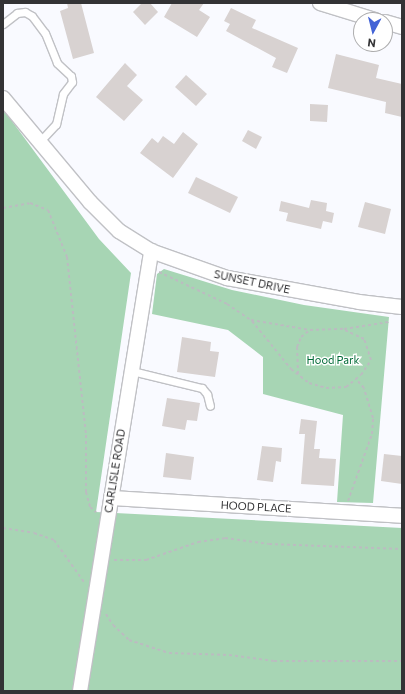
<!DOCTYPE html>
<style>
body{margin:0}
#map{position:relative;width:405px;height:694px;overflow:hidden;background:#f9faff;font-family:Commissioner,sans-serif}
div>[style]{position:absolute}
.green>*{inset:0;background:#a7d5b4}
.building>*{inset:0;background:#d8d2d1}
.path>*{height:2px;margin-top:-1px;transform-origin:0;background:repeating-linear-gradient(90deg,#bbbcc0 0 3px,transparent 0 6px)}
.roads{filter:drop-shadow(1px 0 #c0c1c5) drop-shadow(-1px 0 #c0c1c5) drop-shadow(0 1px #c0c1c5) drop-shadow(0 -1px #c0c1c5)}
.lane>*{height:7px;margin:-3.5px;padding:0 3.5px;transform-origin:3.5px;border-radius:3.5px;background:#fff}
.street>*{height:14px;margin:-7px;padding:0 7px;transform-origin:7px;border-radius:7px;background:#fff}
span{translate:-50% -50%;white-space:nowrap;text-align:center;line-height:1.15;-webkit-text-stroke:3px #fff;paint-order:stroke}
.street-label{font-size:11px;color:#333335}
.park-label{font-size:11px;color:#006a37}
.frame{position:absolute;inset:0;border:4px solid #333335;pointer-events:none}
.north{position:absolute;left:353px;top:12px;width:40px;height:40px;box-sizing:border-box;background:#fff;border:1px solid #adadae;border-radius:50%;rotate:187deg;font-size:11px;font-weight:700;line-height:16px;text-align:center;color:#333335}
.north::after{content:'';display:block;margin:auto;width:14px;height:18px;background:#4363d6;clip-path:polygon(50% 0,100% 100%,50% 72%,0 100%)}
</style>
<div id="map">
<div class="green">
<div style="clip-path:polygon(3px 109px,99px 239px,131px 273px,96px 512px,402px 528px,402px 691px,3px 691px)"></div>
<div style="clip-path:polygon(164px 269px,232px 290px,304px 305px,389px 317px,373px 503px,337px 502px,343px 415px,263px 394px,263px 357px,228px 330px,152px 314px,157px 274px)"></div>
</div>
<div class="building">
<div style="clip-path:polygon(67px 3px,81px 3px,94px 53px,73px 59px,60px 11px,68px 8px)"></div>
<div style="clip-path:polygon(142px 3px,150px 3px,158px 12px,145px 25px,133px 12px)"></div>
<div style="clip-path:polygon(172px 3px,204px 3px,199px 10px,210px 17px,197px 37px,164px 17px)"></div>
<div style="clip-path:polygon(231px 8px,256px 20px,252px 28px,298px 48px,287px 73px,272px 67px,276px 58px,226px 31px,230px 24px,224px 21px)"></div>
<div style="clip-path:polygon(336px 54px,379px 65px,376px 78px,402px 84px,402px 117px,385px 113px,386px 102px,328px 88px)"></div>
<div style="clip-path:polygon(125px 63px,137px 75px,127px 86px,143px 100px,124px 121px,96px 97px)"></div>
<div style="clip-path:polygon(186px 75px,207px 94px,196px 106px,175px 87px)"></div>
<div style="clip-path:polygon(310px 104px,328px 105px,327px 122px,310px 121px)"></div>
<div style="clip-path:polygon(248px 130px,262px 137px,256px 149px,242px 141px)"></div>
<div style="clip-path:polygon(183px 132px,198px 144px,173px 178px,140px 153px,152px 138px,158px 143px,163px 136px,174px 144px)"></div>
<div style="clip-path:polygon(196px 177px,238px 197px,230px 213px,188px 193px)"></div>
<div style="clip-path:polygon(311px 200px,327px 203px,326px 211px,334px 213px,332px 223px,323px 221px,321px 229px,286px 221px,288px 213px,279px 211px,281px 201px,309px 208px)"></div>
<div style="clip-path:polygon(365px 202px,391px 209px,385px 234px,358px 227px)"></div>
<div style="clip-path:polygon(182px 337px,211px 342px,210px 351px,219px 352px,215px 377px,177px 372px)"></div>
<div style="clip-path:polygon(167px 398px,200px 403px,197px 421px,187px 420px,185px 430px,162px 426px)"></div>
<div style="clip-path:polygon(301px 419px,317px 421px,314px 449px,320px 449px,319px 458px,336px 459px,334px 486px,301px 484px,305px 434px,299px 434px)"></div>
<div style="clip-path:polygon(262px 446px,282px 448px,281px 462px,276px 461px,273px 482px,257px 480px)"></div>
<div style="clip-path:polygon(166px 453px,194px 457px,191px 480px,163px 477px)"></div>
<div style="clip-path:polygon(384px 454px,402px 456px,402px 484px,381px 481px)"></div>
</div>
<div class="path">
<div style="left:3px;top:208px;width:27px;rotate:-10deg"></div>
<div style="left:30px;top:203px;width:19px;rotate:21deg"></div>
<div style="left:48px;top:210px;width:51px;rotate:68deg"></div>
<div style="left:67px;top:257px;width:179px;rotate:83.9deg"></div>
<div style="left:86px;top:435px;width:57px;rotate:90deg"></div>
<div style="left:86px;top:492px;width:16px;rotate:75deg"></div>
<div style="left:90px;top:507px;width:8px;rotate:40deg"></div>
<div style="left:159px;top:272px;width:75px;rotate:25.2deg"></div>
<div style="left:227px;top:304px;width:29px;rotate:34deg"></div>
<div style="left:251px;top:320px;width:60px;rotate:9.6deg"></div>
<div style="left:310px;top:330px;width:34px;rotate:-2deg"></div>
<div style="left:344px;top:329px;width:45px;rotate:-9deg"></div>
<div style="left:252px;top:321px;width:62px;rotate:50.9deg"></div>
<div style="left:291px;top:369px;width:23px;rotate:38deg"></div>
<div style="left:309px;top:383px;width:18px;rotate:16deg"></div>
<div style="left:326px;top:388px;width:20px;rotate:-3deg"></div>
<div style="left:346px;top:387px;width:19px;rotate:-39deg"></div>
<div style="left:361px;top:375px;width:18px;rotate:-56deg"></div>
<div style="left:371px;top:360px;width:22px;rotate:-108deg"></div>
<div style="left:364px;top:339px;width:21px;rotate:-155deg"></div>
<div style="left:298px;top:374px;width:27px;rotate:-92deg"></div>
<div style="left:297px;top:347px;width:11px;rotate:-68deg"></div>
<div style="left:301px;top:337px;width:11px;rotate:-38deg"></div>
<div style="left:348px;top:501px;width:71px;rotate:-70.3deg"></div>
<div style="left:372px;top:434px;width:16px;rotate:-86deg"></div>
<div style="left:373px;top:418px;width:31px;rotate:-107deg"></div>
<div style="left:364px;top:388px;width:12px;rotate:-132deg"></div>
<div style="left:3px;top:528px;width:31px;rotate:9deg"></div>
<div style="left:34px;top:533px;width:21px;rotate:19deg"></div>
<div style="left:54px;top:540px;width:52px;rotate:54.5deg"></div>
<div style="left:114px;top:560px;width:32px"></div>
<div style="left:146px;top:560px;width:55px;rotate:-19.1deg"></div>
<div style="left:198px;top:542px;width:27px;rotate:-8deg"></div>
<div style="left:225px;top:538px;width:44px;rotate:7.8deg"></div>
<div style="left:269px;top:544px;width:133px;rotate:2.2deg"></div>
<div style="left:106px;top:614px;width:13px;rotate:58deg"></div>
<div style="left:113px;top:625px;width:22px;rotate:43deg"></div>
<div style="left:129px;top:640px;width:42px;rotate:18deg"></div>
<div style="left:169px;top:653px;width:60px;rotate:1.9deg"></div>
<div style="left:229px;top:655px;width:45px;rotate:7.6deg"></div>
<div style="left:274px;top:661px;width:128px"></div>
</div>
<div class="roads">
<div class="lane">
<div style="left:3px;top:24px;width:18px;rotate:-38deg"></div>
<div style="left:17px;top:13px;width:8px;rotate:-7deg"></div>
<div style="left:25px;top:12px;width:8px;rotate:30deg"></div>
<div style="left:32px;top:16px;width:21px;rotate:53deg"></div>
<div style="left:45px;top:33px;width:32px;rotate:68deg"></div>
<div style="left:57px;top:63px;width:19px;rotate:43deg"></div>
<div style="left:71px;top:76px;width:6px;rotate:81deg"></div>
<div style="left:72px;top:82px;width:15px;rotate:127deg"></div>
<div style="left:63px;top:94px;width:31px;rotate:103deg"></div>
<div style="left:56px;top:124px;width:25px;rotate:133deg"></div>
<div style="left:132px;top:371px;width:72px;rotate:13.7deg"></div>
<div style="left:202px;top:388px;width:8px;rotate:50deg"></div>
<div style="left:207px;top:394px;width:12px;rotate:76deg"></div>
</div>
<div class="street">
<div style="left:320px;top:3px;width:58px;rotate:17.2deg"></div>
<div style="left:385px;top:22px;width:18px;rotate:16deg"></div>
<div style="left:3px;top:98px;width:136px;rotate:50.1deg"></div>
<div style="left:90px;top:202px;width:41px;rotate:45deg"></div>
<div style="left:119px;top:231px;width:38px;rotate:32deg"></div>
<div style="left:151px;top:251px;width:81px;rotate:19.6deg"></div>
<div style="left:227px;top:278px;width:134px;rotate:10.3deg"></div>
<div style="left:359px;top:302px;width:43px;rotate:6.6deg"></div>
<div style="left:111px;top:498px;width:292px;rotate:3.5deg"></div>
<div style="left:80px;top:691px;width:446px;rotate:-80.8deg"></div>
</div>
</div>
<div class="street-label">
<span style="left:252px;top:282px;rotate:12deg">SUNSET DRIVE</span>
<span style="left:115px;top:471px;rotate:-81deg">CARLISLE ROAD</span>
<span style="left:256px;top:507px;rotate:3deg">HOOD PLACE</span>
</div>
<div class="park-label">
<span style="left:333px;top:360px">Hood Park</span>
</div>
<div class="frame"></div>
<div class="north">N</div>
</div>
